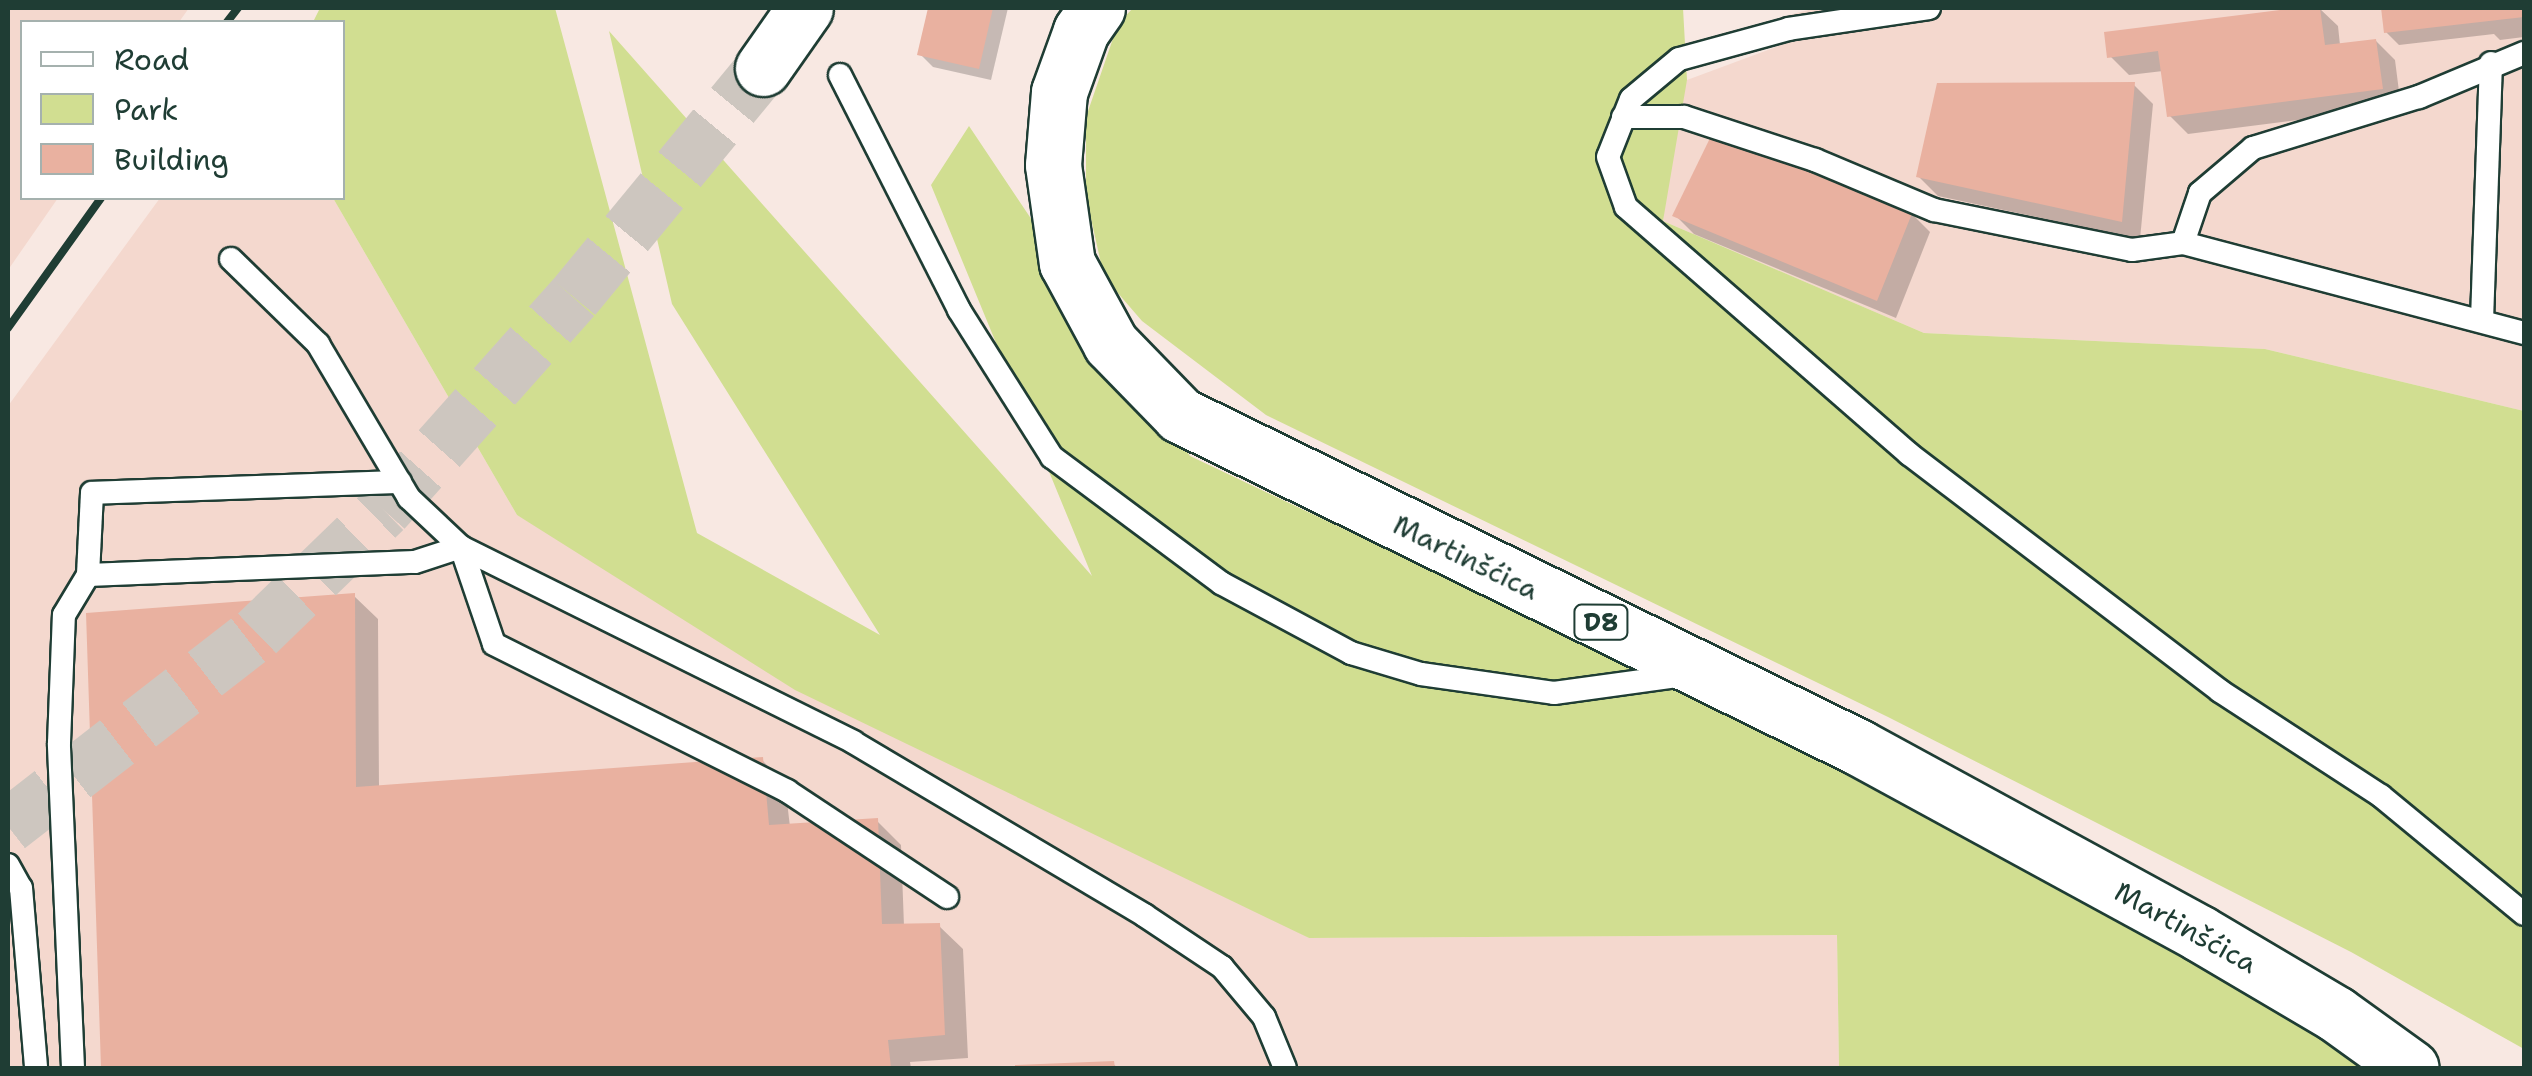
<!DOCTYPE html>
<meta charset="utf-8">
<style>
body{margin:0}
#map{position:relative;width:2532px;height:1076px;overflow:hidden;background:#f8e8e2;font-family:"Shantell Sans",sans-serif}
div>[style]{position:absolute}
.built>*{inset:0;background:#f4d8ce}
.green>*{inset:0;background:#d1de91}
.shadow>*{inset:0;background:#0003}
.building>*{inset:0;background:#e9b1a0}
.trunk-tunnel>*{height:55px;margin-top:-27.5px;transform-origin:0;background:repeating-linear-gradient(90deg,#cdc6bf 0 55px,transparent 0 83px)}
.roads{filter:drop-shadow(2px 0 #1f3d34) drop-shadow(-2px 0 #1f3d34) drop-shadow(0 2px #1f3d34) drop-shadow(0 -2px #1f3d34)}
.service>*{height:22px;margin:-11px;padding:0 11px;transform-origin:11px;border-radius:11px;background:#fff}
.primary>*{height:55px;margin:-27.5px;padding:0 27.5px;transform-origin:27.5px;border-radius:27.5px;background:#fff}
.trunk>*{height:55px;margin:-27.5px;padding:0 27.5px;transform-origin:27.5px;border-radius:27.5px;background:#fff}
.rail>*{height:8px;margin:-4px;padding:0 4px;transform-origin:4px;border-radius:4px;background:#1f3d34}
span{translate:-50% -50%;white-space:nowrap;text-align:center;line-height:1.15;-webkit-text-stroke:9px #fff;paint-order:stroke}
.shield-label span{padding:2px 8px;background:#fff;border:2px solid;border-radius:8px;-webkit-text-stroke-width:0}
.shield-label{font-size:25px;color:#1f3d34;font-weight:700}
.street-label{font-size:28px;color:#1f3d34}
.frame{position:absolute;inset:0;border:10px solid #1f3d34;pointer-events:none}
.legend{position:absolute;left:20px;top:20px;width:325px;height:180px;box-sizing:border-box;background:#fff;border:2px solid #a5b1ae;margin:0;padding:12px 18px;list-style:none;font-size:30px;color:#1f3d34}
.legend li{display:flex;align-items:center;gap:20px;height:50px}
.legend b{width:50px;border:2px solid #a5b1ae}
</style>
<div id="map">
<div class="built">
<div style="clip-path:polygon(8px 8px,189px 8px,179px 22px,22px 22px,22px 198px,58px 198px,8px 270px)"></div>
<div style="clip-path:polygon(1816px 8px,2524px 8px,2524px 411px,2265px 349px,1924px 333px,1663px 221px,1672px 121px,1687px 80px,1787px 43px,1789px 15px)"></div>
<div style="clip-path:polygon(160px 198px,333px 198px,517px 515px,1309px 938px,1837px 935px,1839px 1068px,8px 1068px,8px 406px)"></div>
</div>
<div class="green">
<div style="clip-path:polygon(320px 8px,555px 8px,697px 533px,880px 635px,672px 304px,609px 31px,1092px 576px,931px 185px,969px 126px,1190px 456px,1694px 695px,2004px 855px,2354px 1057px,2363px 1068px,1839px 1068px,1837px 935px,1309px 938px,795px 690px,517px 515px,333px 198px,342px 198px,342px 22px,313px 22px)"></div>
<div style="clip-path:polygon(1133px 8px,1683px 8px,1687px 80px,1663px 221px,1924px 333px,2265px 349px,2524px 411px,2524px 1049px,2351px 952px,1888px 717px,1266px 415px,1142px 321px,1104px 277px,1086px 196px,1086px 117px,1118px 24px)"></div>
</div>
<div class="shadow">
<div style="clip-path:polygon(931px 8px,1008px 8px,991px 80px,933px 67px,920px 54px)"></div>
<div style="clip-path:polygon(2319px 8px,2338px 26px,2340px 45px,2376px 41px,2395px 60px,2401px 107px,2188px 134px,2169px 115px,2163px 71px,2129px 75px,2110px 56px,2107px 34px)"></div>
<div style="clip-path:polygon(2383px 8px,2524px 8px,2524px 37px,2500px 40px,2494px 34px,2399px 45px,2386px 32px)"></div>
<div style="clip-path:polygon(2134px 85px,2153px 104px,2140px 239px,1938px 196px,1919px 177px)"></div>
<div style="clip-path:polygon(1911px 213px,1930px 232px,1896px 318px,1694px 234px,1675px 215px)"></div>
<div style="clip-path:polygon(354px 596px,378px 619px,379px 788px,762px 760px,785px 784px,790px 827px,877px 821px,901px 845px,904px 926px,939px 926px,963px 949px,968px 1058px,910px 1062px,911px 1068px,104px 1068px,89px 615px)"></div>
<div style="clip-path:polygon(1113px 1064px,1118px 1068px,998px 1068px)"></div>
</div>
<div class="building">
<div style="clip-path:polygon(928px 8px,993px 8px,979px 69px,917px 55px)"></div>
<div style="clip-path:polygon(2295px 8px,2320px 8px,2325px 45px,2376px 39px,2383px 89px,2167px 117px,2158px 51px,2107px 58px,2104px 32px)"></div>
<div style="clip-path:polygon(2381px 8px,2524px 8px,2524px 17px,2384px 33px)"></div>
<div style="clip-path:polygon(2135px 82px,2122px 222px,1916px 177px,1937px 83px)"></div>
<div style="clip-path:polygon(1712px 134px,1913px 211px,1877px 301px,1672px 216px)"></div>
<div style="clip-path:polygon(355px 593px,356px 787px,763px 757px,769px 825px,878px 818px,882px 924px,940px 923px,945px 1035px,888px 1040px,891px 1068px,101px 1068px,86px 613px)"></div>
<div style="clip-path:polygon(1114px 1061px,1115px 1068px,1015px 1068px,1015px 1065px)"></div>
</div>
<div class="trunk-tunnel">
<div style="left:8px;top:826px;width:315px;rotate:-37.8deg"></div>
<div style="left:257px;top:633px;width:177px;rotate:-44.1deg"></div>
<div style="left:384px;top:510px;width:285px;rotate:-48.3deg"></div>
<div style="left:574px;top:297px;width:297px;rotate:-50.5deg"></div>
</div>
<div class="roads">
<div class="service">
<div style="left:1929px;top:8px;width:142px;rotate:171.5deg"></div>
<div style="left:1789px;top:29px;width:114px;rotate:164.7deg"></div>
<div style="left:1679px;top:59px;width:62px;rotate:140.2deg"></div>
<div style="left:1631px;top:99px;width:62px;rotate:111.6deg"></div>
<div style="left:1608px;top:157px;width:53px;rotate:70.2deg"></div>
<div style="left:1626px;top:207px;width:376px;rotate:41.1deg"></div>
<div style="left:1909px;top:454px;width:391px;rotate:37.3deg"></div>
<div style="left:2220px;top:691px;width:192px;rotate:33.1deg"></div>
<div style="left:2381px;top:796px;width:185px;rotate:39.5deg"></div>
<div style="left:840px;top:75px;width:263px;rotate:63.1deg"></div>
<div style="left:959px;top:310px;width:174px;rotate:57.7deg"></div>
<div style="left:1052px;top:457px;width:211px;rotate:36.7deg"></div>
<div style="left:1221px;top:583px;width:148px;rotate:28.3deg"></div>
<div style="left:1351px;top:653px;width:73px;rotate:16.7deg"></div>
<div style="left:1421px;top:674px;width:134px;rotate:8.1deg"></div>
<div style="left:1554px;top:693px;width:133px;rotate:-7.8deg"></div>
<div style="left:1623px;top:117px;width:61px"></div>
<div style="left:1684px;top:117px;width:138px;rotate:18.2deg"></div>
<div style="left:1815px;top:160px;width:129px;rotate:22.8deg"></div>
<div style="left:1934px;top:210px;width:202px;rotate:11.4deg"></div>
<div style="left:2132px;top:250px;width:51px;rotate:-7.8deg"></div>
<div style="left:2183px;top:243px;width:353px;rotate:14.8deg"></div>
<div style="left:2183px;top:243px;width:53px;rotate:-71.2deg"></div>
<div style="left:2200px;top:193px;width:70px;rotate:-40.3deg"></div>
<div style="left:2253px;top:148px;width:174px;rotate:-17.1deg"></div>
<div style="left:2419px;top:97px;width:114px;rotate:-22.7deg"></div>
<div style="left:231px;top:259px;width:122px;rotate:44.3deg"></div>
<div style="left:318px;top:344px;width:179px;rotate:59.4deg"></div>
<div style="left:409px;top:498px;width:71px;rotate:43.3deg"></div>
<div style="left:461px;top:547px;width:438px;rotate:26.4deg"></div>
<div style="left:853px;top:742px;width:339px;rotate:30.7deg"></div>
<div style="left:1144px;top:915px;width:94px;rotate:33.7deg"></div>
<div style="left:1222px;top:967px;width:65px;rotate:50deg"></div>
<div style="left:1264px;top:1017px;width:55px;rotate:67.6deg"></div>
<div style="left:2482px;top:320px;width:257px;rotate:-88deg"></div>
<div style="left:400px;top:482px;width:308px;rotate:178deg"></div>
<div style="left:92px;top:493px;width:82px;rotate:92.8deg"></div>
<div style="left:88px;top:575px;width:327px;rotate:-2.3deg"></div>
<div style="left:415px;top:562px;width:48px;rotate:-18.1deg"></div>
<div style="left:461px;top:547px;width:102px;rotate:71.2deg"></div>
<div style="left:494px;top:644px;width:328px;rotate:26.6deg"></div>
<div style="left:787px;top:791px;width:192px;rotate:33.5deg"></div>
<div style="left:8px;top:865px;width:26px;rotate:61deg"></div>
<div style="left:21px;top:888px;width:181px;rotate:85.2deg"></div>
<div style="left:73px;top:1068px;width:325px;rotate:-92.5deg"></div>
<div style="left:59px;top:743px;width:128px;rotate:-87.8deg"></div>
<div style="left:64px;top:615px;width:47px;rotate:-59deg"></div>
</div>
<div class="primary">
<div style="left:1097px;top:8px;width:28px;rotate:125deg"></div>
<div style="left:1081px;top:31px;width:65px;rotate:109.8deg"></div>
<div style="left:1059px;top:92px;width:73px;rotate:94.7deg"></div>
<div style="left:1053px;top:165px;width:99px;rotate:81.9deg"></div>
<div style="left:1067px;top:263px;width:92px;rotate:61.5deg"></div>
<div style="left:1111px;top:344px;width:99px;rotate:45.8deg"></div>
<div style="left:1180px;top:415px;width:755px;rotate:26.09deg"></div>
<div style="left:1858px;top:747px;width:388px;rotate:28.6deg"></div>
<div style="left:2199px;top:933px;width:159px;rotate:30.6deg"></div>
<div style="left:2336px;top:1014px;width:92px;rotate:35.8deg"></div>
</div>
<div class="trunk">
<div style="left:763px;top:68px;width:73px;rotate:-55deg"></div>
</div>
</div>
<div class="rail">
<div style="left:227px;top:22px;width:18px;rotate:-52deg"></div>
<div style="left:8px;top:328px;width:160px;rotate:-54.4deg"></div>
</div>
<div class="shield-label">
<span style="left:1601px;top:622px">D8</span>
</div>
<div class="street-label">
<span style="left:1466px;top:557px;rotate:26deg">Martinšćica</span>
<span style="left:2186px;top:927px;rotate:29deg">Martinšćica</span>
</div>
<div class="frame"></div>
<ul class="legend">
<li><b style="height:12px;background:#fff"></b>Road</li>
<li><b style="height:28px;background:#d1de91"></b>Park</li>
<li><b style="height:28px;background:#e9b1a0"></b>Building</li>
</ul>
</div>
